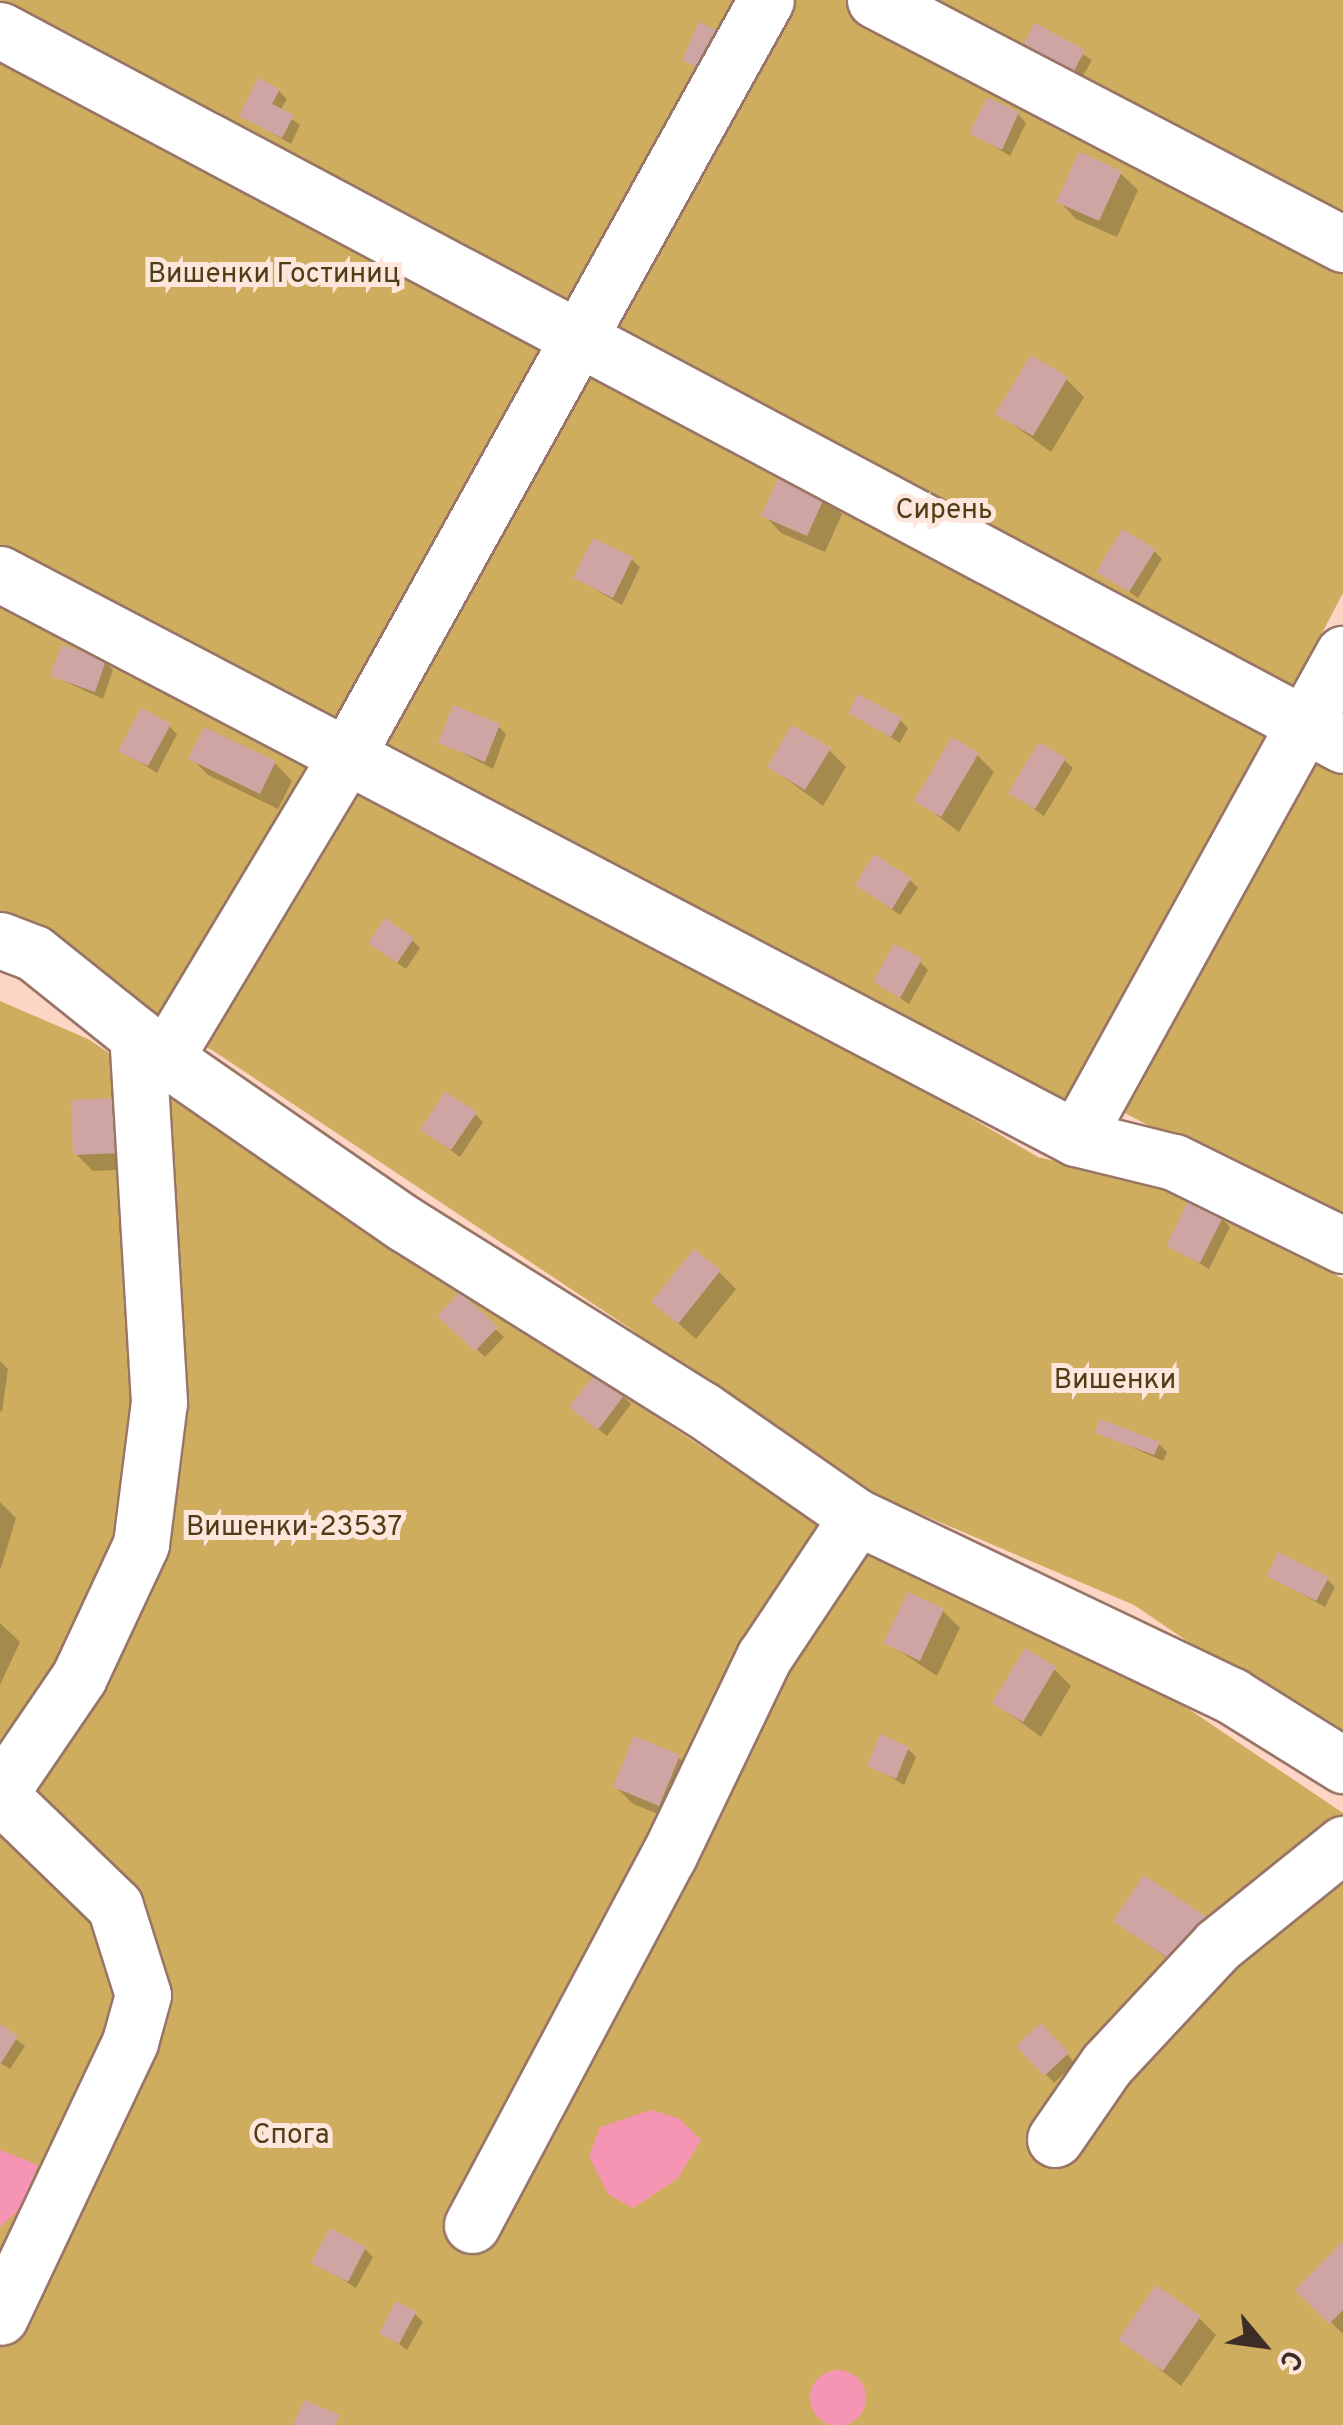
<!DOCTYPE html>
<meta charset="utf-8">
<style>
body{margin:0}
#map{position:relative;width:1343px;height:2425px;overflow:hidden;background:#fdd5c5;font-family:Overpass,sans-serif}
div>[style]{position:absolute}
.green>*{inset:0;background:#cead5f}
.water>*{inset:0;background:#f595b3}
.round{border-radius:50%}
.shadow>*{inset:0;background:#0003}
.building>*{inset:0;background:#cfa5a3}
.roads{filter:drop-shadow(2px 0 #987566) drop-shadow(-2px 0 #987566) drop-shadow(0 2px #987566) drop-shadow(0 -2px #987566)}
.minor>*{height:55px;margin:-27.5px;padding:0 27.5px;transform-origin:27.5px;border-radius:27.5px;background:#fff}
span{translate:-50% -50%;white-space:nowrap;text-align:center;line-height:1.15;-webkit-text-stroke:10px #fee6dc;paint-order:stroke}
.park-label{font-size:28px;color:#4d3e16}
.north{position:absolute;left:1213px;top:2295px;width:100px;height:100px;-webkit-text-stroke:8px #fee6dc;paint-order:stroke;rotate:119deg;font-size:28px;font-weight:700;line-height:40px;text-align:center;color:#3c2d27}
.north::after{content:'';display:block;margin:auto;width:35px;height:45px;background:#3c2d27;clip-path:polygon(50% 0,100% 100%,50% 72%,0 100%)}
</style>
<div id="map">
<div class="green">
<div style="clip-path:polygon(0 0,742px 0,344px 738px,0 557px)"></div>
<div style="clip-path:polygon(779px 0,1343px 0,1343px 593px,1070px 1115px,381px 745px)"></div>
<div style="clip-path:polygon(0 600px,770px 1001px,1038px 1157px,1190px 1193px,1343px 1279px,1343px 1747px,1134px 1605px,848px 1483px,628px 1327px,212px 1050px,0 946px)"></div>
<div style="clip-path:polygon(1343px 692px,1343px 1228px,1123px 1112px)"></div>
<div style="clip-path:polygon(0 1001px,88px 1039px,821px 1526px,1119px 1662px,1343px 1813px,1343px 2425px,0 2425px)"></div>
</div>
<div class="water">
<div style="clip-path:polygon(651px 2110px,678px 2118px,701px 2140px,678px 2178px,633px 2208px,608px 2194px,589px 2156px,600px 2127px)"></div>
<div style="clip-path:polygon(0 2150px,38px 2165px,21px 2208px,0 2227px)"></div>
<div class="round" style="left:810px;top:2370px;width:56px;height:56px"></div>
</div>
<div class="shadow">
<div style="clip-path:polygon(1036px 26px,1092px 60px,1076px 88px)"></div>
<div style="clip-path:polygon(279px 91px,287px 99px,280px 111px,300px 125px,291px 144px,242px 116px)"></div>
<div style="clip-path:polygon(1018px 114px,1026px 123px,1010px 156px,972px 133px)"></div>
<div style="clip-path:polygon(1120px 173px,1138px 190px,1117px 237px,1076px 219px,1059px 201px)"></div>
<div style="clip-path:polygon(1066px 379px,1084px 397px,1051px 452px,999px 414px)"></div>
<div style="clip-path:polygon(825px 497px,842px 514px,825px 552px,781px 533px,764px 515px)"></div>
<div style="clip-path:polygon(1154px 551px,1162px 559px,1138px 598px,1099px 571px)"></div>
<div style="clip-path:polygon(631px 559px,640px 567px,622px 605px,576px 578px)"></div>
<div style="clip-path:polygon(105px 662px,113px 670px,103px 699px,53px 676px)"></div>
<div style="clip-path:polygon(851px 712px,900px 720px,908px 728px,900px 743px)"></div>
<div style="clip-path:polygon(169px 726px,177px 734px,157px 773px,121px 750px)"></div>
<div style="clip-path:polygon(498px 726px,506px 734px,493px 769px,441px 742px)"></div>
<div style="clip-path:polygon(829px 750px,846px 767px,823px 806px,770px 767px)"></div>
<div style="clip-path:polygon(977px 755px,994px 772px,959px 832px,917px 800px)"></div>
<div style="clip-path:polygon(191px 758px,275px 763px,292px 781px,278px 809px,208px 775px)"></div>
<div style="clip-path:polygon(1064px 760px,1073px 768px,1044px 816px,1011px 792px)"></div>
<div style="clip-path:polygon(910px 880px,918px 888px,900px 915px,858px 885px)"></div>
<div style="clip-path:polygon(412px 940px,420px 948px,406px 969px,379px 950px)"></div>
<div style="clip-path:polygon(920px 962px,928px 970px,909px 1004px,876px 982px)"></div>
<div style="clip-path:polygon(74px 1103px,136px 1169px,93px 1171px,76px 1154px)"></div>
<div style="clip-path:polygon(475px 1114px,483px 1122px,460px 1157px,423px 1130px)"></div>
<div style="clip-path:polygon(1222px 1219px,1230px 1227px,1209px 1269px,1169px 1245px)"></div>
<div style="clip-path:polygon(719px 1272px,736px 1289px,696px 1339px,654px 1302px)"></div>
<div style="clip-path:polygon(460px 1296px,504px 1337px,485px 1357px,441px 1316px)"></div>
<div style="clip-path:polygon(0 1361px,8px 1369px,2px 1412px,0 1411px)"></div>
<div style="clip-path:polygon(623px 1396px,631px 1404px,607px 1436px,580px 1415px)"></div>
<div style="clip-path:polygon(1098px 1432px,1159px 1444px,1167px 1452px,1163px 1461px)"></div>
<div style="clip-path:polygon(0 1502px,16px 1518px,1px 1568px,0 1568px)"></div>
<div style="clip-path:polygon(1270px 1576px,1327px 1579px,1335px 1587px,1325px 1607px)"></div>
<div style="clip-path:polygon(943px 1611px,960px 1628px,937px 1676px,886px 1642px)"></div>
<div style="clip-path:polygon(0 1623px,20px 1642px,0 1685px)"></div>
<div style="clip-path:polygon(1054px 1669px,1071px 1686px,1041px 1737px,995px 1703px)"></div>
<div style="clip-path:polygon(908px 1749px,916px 1757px,904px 1785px,870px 1765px)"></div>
<div style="clip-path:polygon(678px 1757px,695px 1774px,676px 1821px,633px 1804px,616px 1787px)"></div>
<div style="clip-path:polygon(1206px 1920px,1195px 1979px,1117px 1921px)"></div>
<div style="clip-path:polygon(0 2027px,25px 2046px,10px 2069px,0 2063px)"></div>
<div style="clip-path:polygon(1041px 2027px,1075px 2063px,1054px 2083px,1020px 2046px)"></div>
<div style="clip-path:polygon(1343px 2244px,1343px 2334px,1299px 2290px)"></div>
<div style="clip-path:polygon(365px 2249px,373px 2257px,356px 2288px,314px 2262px)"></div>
<div style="clip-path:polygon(415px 2314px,423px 2322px,407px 2350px,382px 2332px)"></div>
<div style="clip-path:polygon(1199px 2318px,1216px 2335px,1181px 2386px,1121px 2339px)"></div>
</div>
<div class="building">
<div style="clip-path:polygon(699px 22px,722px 33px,705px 71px,682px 60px)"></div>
<div style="clip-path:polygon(1035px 23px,1085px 50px,1068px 82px,1018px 54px)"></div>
<div style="clip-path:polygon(258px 78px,280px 89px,272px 104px,294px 115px,282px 138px,239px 116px)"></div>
<div style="clip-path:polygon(987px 97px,1019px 112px,1002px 150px,969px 134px)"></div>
<div style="clip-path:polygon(1079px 152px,1122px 171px,1099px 221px,1056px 202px)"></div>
<div style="clip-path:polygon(1031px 355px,1068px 377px,1033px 436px,995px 414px)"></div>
<div style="clip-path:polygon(780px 474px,826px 494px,807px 536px,761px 516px)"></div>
<div style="clip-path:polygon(1122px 529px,1156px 549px,1129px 592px,1096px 572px)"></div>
<div style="clip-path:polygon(593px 538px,633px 557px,613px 598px,573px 578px)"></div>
<div style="clip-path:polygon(62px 645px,106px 660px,95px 692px,50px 676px)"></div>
<div style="clip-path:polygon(858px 694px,902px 718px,891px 737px,848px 713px)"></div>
<div style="clip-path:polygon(453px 705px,500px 724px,485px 762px,438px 743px)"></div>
<div style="clip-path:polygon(141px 708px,171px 724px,148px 766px,118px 751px)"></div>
<div style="clip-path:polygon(792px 725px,831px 748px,805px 790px,767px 767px)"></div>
<div style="clip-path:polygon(204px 727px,276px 761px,260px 794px,188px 759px)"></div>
<div style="clip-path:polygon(952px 737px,979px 753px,941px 817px,914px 801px)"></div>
<div style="clip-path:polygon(1039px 742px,1066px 758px,1035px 809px,1008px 793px)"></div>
<div style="clip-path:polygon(874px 854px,911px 878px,892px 909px,855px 885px)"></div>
<div style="clip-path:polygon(385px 918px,414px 938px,397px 963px,368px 943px)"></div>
<div style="clip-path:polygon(894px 944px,922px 959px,900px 998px,873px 982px)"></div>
<div style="clip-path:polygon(445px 1092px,477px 1112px,451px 1150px,420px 1130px)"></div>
<div style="clip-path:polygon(118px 1098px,120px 1153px,73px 1155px,71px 1100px)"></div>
<div style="clip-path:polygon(1189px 1200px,1223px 1217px,1200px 1263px,1166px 1246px)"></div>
<div style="clip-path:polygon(694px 1249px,721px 1270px,678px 1324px,651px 1302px)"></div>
<div style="clip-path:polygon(460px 1292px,498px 1327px,475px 1351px,437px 1316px)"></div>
<div style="clip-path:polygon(597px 1372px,625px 1394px,598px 1430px,569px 1407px)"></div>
<div style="clip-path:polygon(1100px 1419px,1160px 1442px,1154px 1455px,1095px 1433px)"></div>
<div style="clip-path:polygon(1278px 1552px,1329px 1577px,1316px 1601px,1267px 1576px)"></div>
<div style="clip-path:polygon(908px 1592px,944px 1609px,920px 1661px,883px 1643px)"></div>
<div style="clip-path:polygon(1025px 1648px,1056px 1667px,1023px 1722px,992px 1703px)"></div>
<div style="clip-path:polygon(880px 1734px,909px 1747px,896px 1779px,867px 1766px)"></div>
<div style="clip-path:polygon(634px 1736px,680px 1755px,659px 1806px,613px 1787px)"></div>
<div style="clip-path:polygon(1144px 1875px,1208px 1918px,1177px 1964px,1113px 1921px)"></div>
<div style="clip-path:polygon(1041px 2023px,1069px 2053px,1044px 2076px,1016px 2046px)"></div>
<div style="clip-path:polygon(0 2024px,18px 2036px,0 2065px)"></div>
<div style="clip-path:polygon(330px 2228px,366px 2247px,348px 2282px,311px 2263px)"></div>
<div style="clip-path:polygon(1343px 2241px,1343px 2310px,1329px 2324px,1295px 2290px)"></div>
<div style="clip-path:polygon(1156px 2285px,1201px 2316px,1163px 2371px,1118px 2340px)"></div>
<div style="clip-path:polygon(396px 2301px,416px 2312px,399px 2344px,379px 2333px)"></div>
<div style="clip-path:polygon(304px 2400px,340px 2415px,335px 2425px,293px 2425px)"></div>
</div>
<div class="roads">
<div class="minor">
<div style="left:875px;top:0;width:528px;rotate:27.54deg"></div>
<div style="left:0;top:30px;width:1521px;rotate:28.03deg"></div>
<div style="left:0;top:574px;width:1215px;rotate:27.66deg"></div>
<div style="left:1076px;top:1138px;width:101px;rotate:13.8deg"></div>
<div style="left:1174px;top:1162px;width:188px;rotate:26.2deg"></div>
<div style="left:0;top:940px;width:36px;rotate:21deg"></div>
<div style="left:34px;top:953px;width:168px;rotate:38.7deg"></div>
<div style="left:165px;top:1058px;width:292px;rotate:34.7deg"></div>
<div style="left:405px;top:1224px;width:351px;rotate:32deg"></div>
<div style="left:703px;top:1410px;width:188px;rotate:34.8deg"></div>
<div style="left:857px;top:1517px;width:416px;rotate:25.5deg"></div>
<div style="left:1232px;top:1696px;width:131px;rotate:31.9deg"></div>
<div style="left:165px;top:1058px;width:353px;rotate:-59deg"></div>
<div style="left:347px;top:755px;width:863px;rotate:-60.97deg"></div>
<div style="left:1076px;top:1138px;width:553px;rotate:-61.12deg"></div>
<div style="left:0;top:1793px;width:140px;rotate:-55.7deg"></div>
<div style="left:79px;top:1677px;width:147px;rotate:-65deg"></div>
<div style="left:141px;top:1544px;width:143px;rotate:-82.8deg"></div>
<div style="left:159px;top:1402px;width:367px;rotate:-93.4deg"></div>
<div style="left:0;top:1795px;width:160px;rotate:44deg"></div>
<div style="left:115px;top:1906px;width:93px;rotate:72.5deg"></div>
<div style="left:143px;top:1995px;width:49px;rotate:105.5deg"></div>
<div style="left:130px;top:2042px;width:304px;rotate:115.3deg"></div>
<div style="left:1055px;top:2139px;width:91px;rotate:-55.3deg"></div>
<div style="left:1107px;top:2064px;width:163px;rotate:-47deg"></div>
<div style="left:1218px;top:1945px;width:161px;rotate:-38.9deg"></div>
<div style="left:472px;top:2225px;width:419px;rotate:-62deg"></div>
<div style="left:669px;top:1855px;width:220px;rotate:-64.4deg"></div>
<div style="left:764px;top:1657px;width:168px;rotate:-56.4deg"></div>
</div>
</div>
<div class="park-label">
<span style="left:274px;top:275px">Вишенки Гостиниц</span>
<span style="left:944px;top:511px">Сирень</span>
<span style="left:1115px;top:1381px">Вишенки</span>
<span style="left:294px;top:1528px">Вишенки-23537</span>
<span style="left:291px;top:2136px">Спога</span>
</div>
<div class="north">С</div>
</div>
